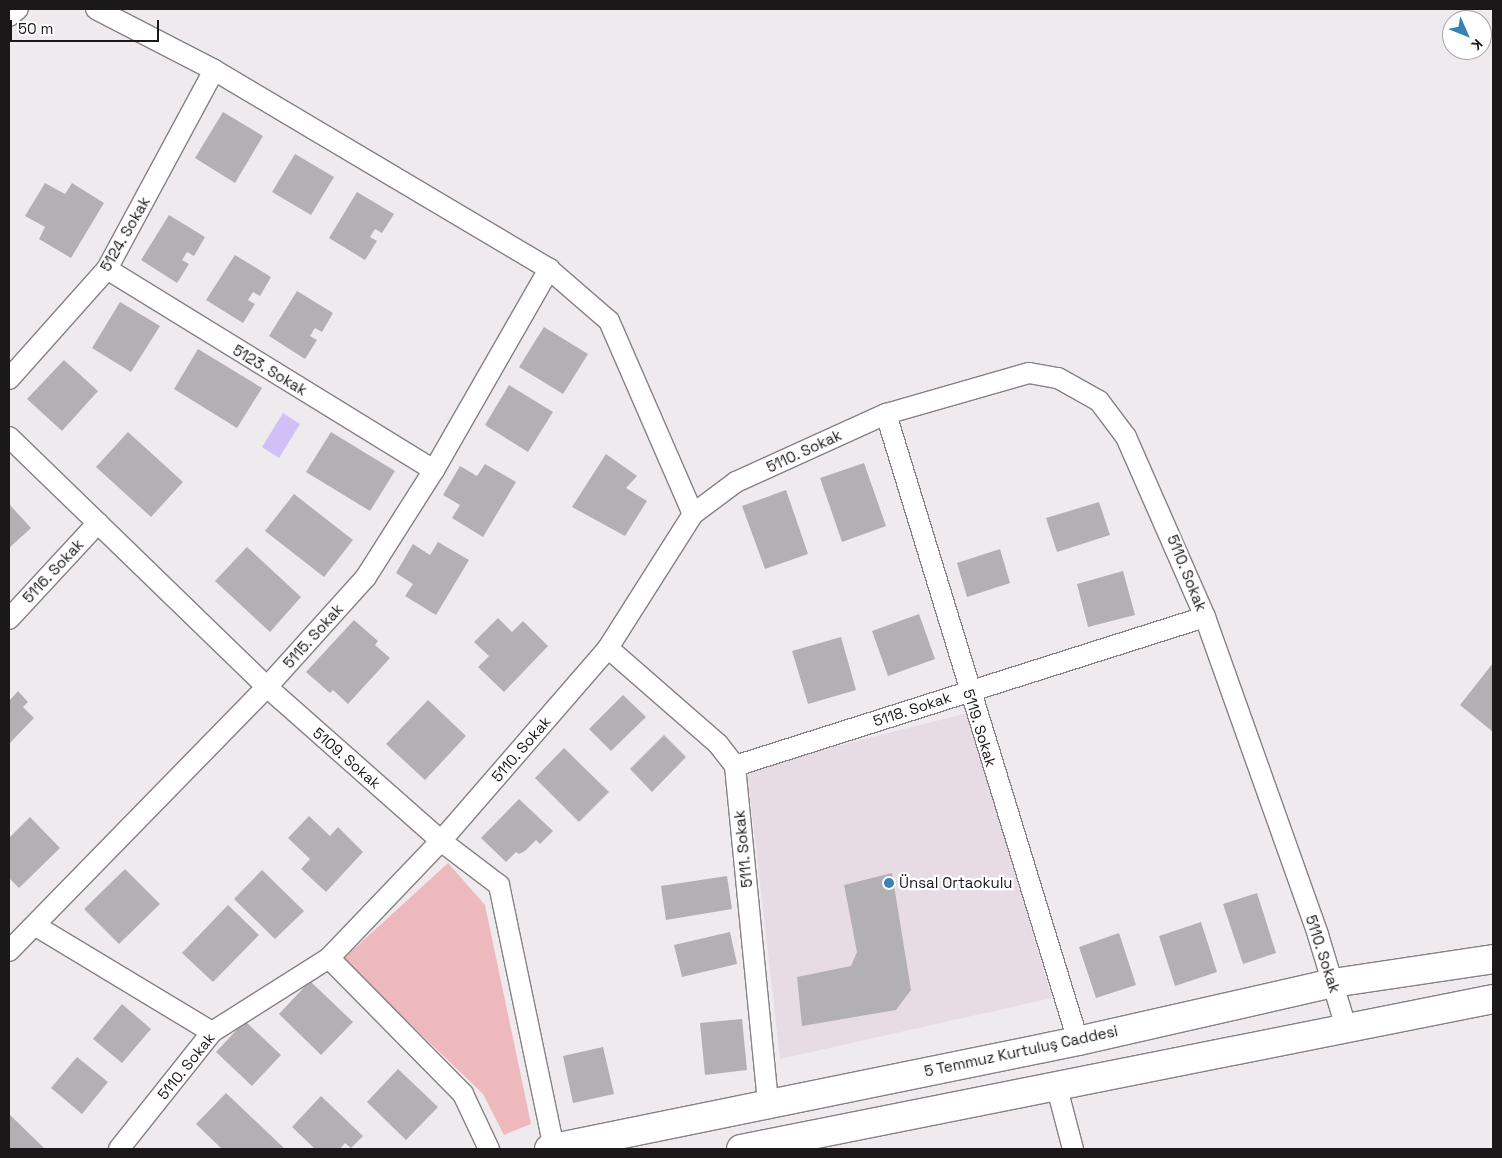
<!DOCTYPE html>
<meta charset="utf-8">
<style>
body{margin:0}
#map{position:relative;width:1502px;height:1158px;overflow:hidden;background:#efeaee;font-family:"Space Grotesk",sans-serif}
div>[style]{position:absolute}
.built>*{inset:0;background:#e8dce4}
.green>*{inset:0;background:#eeb9bd}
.water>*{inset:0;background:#d1c0f7}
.building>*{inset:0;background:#b3b0b4}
.roads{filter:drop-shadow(1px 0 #868184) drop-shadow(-1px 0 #868184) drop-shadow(0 1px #868184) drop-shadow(0 -1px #868184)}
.minor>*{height:20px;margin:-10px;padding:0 10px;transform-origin:10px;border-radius:10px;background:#fff}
.secondary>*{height:28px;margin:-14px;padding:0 14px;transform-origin:14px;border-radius:14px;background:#fff}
.dots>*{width:14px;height:14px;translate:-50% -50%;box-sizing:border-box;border:2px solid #fff;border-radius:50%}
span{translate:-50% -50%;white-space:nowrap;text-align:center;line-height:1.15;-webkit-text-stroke:4.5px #fff;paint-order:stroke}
.street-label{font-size:15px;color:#1a1819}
.poi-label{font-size:15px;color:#1a1819}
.left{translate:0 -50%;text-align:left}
.frame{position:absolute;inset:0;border:10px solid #1a1819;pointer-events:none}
.north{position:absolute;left:1442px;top:10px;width:50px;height:50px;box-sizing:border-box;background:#fff;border:1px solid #a3a3a3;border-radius:50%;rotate:134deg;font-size:14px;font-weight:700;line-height:20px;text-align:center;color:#1a1819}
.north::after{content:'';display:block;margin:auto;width:18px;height:22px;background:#3a81b6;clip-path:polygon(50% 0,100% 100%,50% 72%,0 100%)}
.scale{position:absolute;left:10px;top:20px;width:149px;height:22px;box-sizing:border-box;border:2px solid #1a1819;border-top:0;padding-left:6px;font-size:15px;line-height:18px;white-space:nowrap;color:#1a1819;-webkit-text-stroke:4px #fff;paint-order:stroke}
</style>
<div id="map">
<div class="built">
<div style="clip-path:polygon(967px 713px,1052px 998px,780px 1059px,747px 769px)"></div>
</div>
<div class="green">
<div style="clip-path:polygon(448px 863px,485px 905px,531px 1124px,504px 1135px,483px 1094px,343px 959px)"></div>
</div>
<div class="water">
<div style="clip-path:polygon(283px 413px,300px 424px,279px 458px,262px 447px)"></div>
</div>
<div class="building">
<div style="clip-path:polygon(223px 112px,263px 136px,235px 183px,195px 158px)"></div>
<div style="clip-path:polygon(295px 154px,334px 177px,311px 215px,272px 192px)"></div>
<div style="clip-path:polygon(45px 183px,65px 194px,72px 183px,104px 203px,71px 258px,39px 239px,45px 227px,25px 216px)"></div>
<div style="clip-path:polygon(357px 192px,394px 214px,382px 233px,375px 229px,370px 237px,377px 241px,365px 260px,329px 238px)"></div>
<div style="clip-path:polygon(169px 215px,205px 237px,194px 256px,187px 252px,182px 260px,189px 264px,177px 283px,141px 260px)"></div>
<div style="clip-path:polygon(235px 255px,271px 277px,260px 296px,253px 292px,248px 300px,255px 304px,243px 323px,206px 300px)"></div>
<div style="clip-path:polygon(297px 291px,333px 313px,322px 332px,315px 328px,310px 336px,317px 340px,305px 359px,269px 336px)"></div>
<div style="clip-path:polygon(120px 302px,160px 326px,131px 372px,92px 348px)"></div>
<div style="clip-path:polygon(544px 327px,588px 354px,563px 394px,519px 367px)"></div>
<div style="clip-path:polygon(198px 349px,262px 388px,237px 428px,174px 389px)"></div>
<div style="clip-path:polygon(64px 360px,98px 391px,62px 431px,27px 399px)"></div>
<div style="clip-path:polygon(509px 385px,553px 412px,528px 452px,485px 425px)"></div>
<div style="clip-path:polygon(128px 432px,183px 482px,151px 517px,96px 467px)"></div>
<div style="clip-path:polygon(331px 432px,395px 471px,370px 511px,306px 472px)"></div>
<div style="clip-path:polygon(606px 454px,637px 476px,626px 488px,647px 501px,625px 536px,572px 507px)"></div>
<div style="clip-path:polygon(864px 463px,886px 526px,842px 542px,820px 478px)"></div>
<div style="clip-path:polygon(485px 464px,516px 482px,483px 537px,452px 518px,460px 505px,443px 495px,460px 466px,477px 476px)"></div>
<div style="clip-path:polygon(786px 490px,808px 554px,765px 569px,742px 506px)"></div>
<div style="clip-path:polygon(294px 494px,353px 540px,324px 577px,265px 531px)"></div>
<div style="clip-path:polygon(1099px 502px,1110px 535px,1057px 552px,1046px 518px)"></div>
<div style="clip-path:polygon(9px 504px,31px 528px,9px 548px)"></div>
<div style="clip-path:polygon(438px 542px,469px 560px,436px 615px,405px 596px,413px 584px,396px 573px,413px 544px,430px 555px)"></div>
<div style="clip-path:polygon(247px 547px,301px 597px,270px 632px,215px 581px)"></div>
<div style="clip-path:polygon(1000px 549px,1010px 583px,967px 597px,957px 563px)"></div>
<div style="clip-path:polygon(1123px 571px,1135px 615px,1088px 627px,1077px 584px)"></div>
<div style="clip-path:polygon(919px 614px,935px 659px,888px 676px,872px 631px)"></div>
<div style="clip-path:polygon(498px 618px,512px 632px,523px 621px,548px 646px,504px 692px,478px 667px,489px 656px,474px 642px)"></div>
<div style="clip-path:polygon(354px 620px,378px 641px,375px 645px,390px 658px,348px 704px,333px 690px,330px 693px,306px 672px)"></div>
<div style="clip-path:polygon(841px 637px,856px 690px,808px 704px,792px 651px)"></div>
<div style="clip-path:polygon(1493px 663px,1493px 732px,1460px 705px)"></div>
<div style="clip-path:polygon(18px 691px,28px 702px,23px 707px,34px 718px,9px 744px,9px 701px)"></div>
<div style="clip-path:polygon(623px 695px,646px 717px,611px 751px,589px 729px)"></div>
<div style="clip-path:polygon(428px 700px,466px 736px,425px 780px,386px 744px)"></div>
<div style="clip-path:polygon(664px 735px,686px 757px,652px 792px,630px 769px)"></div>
<div style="clip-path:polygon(564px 748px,609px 792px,579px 822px,535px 778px)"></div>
<div style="clip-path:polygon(519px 799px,553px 831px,540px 844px,536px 840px,525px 851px,519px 854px,516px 852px,506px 862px,481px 838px)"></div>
<div style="clip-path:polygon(309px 816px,330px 836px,338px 827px,363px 852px,326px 892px,301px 869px,310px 859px,288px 838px)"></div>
<div style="clip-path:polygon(30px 817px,60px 848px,19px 888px,9px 878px,9px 838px)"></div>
<div style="clip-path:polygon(125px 869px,160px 904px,119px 944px,84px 909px)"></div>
<div style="clip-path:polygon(262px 870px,304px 911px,275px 939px,234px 899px)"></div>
<div style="clip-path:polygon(892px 873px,911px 990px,896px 1010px,802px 1026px,797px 977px,851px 966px,857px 952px,844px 885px)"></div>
<div style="clip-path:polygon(727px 876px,732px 909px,666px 920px,661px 886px)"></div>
<div style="clip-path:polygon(1257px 893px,1276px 953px,1243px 964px,1223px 904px)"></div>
<div style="clip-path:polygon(228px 905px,259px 935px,213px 982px,182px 953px)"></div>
<div style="clip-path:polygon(1201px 922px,1217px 972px,1175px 986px,1159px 936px)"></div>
<div style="clip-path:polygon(730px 932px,737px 964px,682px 977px,674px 945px)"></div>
<div style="clip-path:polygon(1119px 933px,1136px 985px,1096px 998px,1079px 947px)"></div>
<div style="clip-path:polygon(310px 981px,353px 1022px,321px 1055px,279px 1014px)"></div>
<div style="clip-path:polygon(122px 1004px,151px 1029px,122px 1063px,93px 1039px)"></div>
<div style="clip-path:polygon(742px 1019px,747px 1070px,705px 1075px,700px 1023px)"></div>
<div style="clip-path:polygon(245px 1021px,281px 1055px,252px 1086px,216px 1052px)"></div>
<div style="clip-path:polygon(603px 1047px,614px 1094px,573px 1103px,563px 1056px)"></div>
<div style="clip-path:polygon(77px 1057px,108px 1082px,82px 1114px,51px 1088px)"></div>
<div style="clip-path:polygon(398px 1069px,438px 1107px,406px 1140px,367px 1102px)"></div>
<div style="clip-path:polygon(226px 1093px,285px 1149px,222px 1149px,196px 1124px)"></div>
<div style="clip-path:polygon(321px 1096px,363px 1136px,351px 1148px,345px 1143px,340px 1149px,315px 1149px,292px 1127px)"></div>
<div style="clip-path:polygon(9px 1114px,45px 1149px,9px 1149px)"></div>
</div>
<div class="roads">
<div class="minor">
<div style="left:96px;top:9px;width:133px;rotate:27.3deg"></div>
<div style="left:214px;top:70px;width:390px;rotate:30.7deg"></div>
<div style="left:549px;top:269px;width:79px;rotate:40.9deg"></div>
<div style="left:609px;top:321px;width:210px;rotate:66.5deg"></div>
<div style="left:9px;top:16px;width:11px;rotate:-38deg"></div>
<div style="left:107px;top:269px;width:384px;rotate:31.6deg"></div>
<div style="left:9px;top:379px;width:147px;rotate:-48.3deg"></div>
<div style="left:107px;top:269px;width:226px;rotate:-61.7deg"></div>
<div style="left:886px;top:414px;width:656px;rotate:72.97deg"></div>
<div style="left:9px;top:437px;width:359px;rotate:44.1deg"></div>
<div style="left:267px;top:687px;width:232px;rotate:41.5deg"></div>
<div style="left:441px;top:841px;width:73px;rotate:37.2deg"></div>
<div style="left:499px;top:885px;width:269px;rotate:78.2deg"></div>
<div style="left:9px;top:619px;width:131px;rotate:-47.2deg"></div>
<div style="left:608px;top:648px;width:146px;rotate:41.1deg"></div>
<div style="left:718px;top:744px;width:28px;rotate:52deg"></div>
<div style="left:735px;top:766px;width:340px;rotate:84.4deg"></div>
<div style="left:735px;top:766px;width:493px;rotate:-17.6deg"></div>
<div style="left:36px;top:926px;width:205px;rotate:31.1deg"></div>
<div style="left:9px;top:951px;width:369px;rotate:-45.7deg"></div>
<div style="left:267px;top:687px;width:148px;rotate:-48deg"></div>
<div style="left:366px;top:577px;width:127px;rotate:-57.6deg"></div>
<div style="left:434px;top:470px;width:232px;rotate:-60.2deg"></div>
<div style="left:329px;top:958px;width:191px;rotate:45.4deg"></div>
<div style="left:463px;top:1094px;width:61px;rotate:64.7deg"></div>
<div style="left:1057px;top:1088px;width:63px;rotate:75.3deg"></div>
<div style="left:119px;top:1149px;width:149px;rotate:-51.5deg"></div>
<div style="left:212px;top:1032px;width:138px;rotate:-32.3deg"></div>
<div style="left:329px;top:958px;width:162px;rotate:-46.3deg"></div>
<div style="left:441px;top:841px;width:255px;rotate:-49.1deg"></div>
<div style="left:608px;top:648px;width:159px;rotate:-57.6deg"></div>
<div style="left:693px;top:514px;width:54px;rotate:-36.7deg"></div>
<div style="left:736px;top:482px;width:165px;rotate:-24.4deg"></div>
<div style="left:886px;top:414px;width:149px;rotate:-16deg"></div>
<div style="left:1029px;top:373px;width:29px;rotate:10deg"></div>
<div style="left:1058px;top:378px;width:47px;rotate:29.3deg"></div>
<div style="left:1099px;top:401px;width:45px;rotate:53.1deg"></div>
<div style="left:1126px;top:437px;width:197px;rotate:66.3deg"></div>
<div style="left:1205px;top:617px;width:337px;rotate:70.4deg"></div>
<div style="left:1318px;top:935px;width:96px;rotate:73.1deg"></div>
</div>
<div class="secondary">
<div style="left:549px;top:1149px;width:540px;rotate:-11.54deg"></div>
<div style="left:1078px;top:1041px;width:262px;rotate:-12.8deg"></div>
<div style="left:1333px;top:983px;width:162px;rotate:-8.5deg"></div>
<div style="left:741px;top:1149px;width:767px;rotate:-11.28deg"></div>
</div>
</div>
<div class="dots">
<div style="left:889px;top:883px;background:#3a81b6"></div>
</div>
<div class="street-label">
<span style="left:125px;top:234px;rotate:-60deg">5124. Sokak</span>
<span style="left:270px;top:370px;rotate:31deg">5123. Sokak</span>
<span style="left:804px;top:451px;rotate:-25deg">5110. Sokak</span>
<span style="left:53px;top:571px;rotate:-47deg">5116. Sokak</span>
<span style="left:1187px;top:573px;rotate:68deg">5110. Sokak</span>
<span style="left:313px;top:636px;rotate:-48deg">5115. Sokak</span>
<span style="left:912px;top:709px;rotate:-18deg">5118. Sokak</span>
<span style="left:980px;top:728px;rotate:73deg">5119. Sokak</span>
<span style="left:521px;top:749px;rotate:-49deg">5110. Sokak</span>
<span style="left:347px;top:758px;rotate:41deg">5109. Sokak</span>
<span style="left:743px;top:849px;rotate:-96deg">5111. Sokak</span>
<span style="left:1323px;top:954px;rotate:72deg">5110. Sokak</span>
<span style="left:1021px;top:1051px;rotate:-12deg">5 Temmuz Kurtuluş Caddesi</span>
<span style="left:186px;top:1066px;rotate:-51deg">5110. Sokak</span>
</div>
<div class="poi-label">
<span class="left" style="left:899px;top:883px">Ünsal Ortaokulu</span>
</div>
<div class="frame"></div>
<div class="north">K</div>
<div class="scale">50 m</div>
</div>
